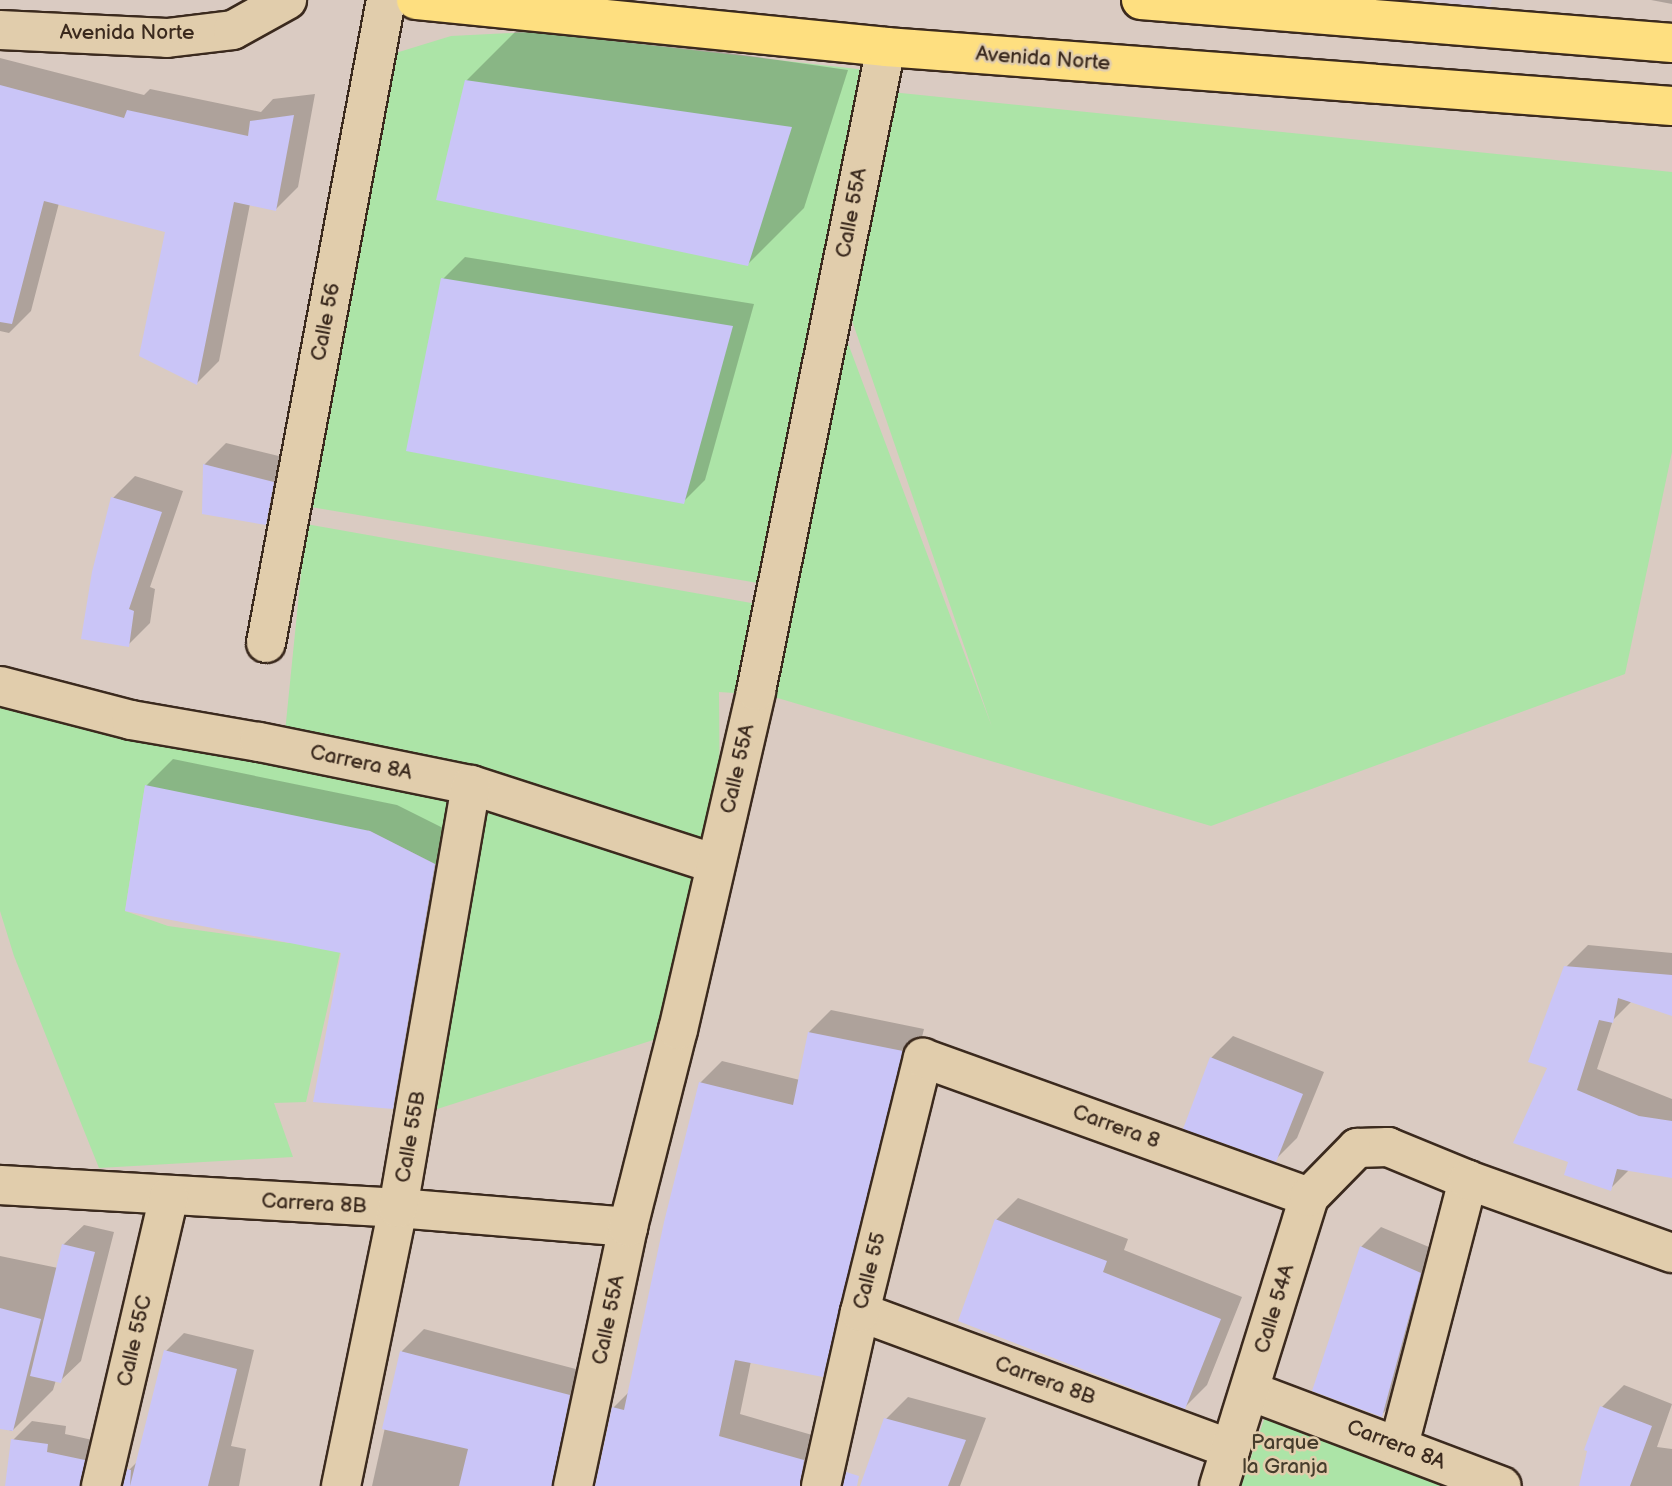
<!DOCTYPE html>
<style>
body{margin:0}
#map{position:relative;width:1672px;height:1486px;overflow:hidden;background:#dacbc2;font-family:"Balsamiq Sans",sans-serif}
div>[style]{position:absolute}
.built>*{inset:0;background:#d5c9d2}
.green>*{inset:0;background:#ace4a7}
.shadow>*{inset:0;background:#0003}
.building>*{inset:0;background:#cac5f7}
.roads{filter:drop-shadow(2px 0 #3b2a1e) drop-shadow(-2px 0 #3b2a1e) drop-shadow(0 2px #3b2a1e) drop-shadow(0 -2px #3b2a1e)}
.street>*{height:38px;margin:-19px;padding:0 19px;transform-origin:19px;border-radius:19px;background:#e1cdac}
.primary>*{height:38px;margin:-19px;padding:0 19px;transform-origin:19px;border-radius:19px;background:#fedf80}
span{translate:-50% -50%;white-space:nowrap;text-align:center;line-height:1.15;-webkit-text-stroke:5px #e1cdac;paint-order:stroke}
.street-label{font-size:21px;color:#3b2a1e}
.park-label{font-size:21px;color:#463d2c}
</style>
<div id="map">
<div class="built">
<div style="clip-path:polygon(1307px 0,1492px 0,1486px 17px)"></div>
</div>
<div class="green">
<div style="clip-path:polygon(533px 32px,866px 70px,758px 583px,311px 507px,376px 59px,451px 36px)"></div>
<div style="clip-path:polygon(891px 92px,1672px 172px,1672px 452px,1625px 674px,1211px 826px,764px 694px,846px 338px,992px 727px,847px 306px)"></div>
<div style="clip-path:polygon(evenodd,306px 524px,768px 606px,750px 694px,719px 692px,720px 828px,672px 1034px,409px 1118px,441px 867px,368px 830px,306px 1102px,274px 1103px,293px 1157px,99px 1168px,14px 956px,0 911px,0 691px,285px 732px,306px 524px,145px 786px,310px 819px,289px 943px,168px 926px,125px 911px,145px 786px)"></div>
<div style="clip-path:polygon(1266px 1414px,1472px 1486px,1241px 1486px)"></div>
</div>
<div class="shadow">
<div style="clip-path:polygon(1651px 0,1672px 0,1672px 4px)"></div>
<div style="clip-path:polygon(523px 24px,848px 70px,804px 208px,747px 265px,466px 81px)"></div>
<div style="clip-path:polygon(0 58px,144px 95px,150px 89px,261px 112px,273px 99px,315px 94px,298px 187px,276px 209px,250px 204px,219px 361px,197px 383px,167px 231px,59px 203px,31px 311px,9px 333px,0 331px)"></div>
<div style="clip-path:polygon(465px 257px,754px 304px,705px 480px,683px 502px,443px 279px)"></div>
<div style="clip-path:polygon(226px 443px,295px 460px,287px 501px,265px 523px,204px 465px)"></div>
<div style="clip-path:polygon(135px 476px,183px 491px,150px 587px,155px 589px,150px 623px,128px 645px,93px 575px,113px 498px)"></div>
<div style="clip-path:polygon(173px 759px,397px 805px,461px 837px,419px 1080px,392px 1107px,343px 952px,146px 786px)"></div>
<div style="clip-path:polygon(1588px 945px,1672px 953px,1672px 1014px,1632px 1001px,1613px 1020px,1597px 1069px,1672px 1099px,1672px 1176px,1630px 1169px,1610px 1189px,1570px 1161px,1550px 1067px,1566px 967px)"></div>
<div style="clip-path:polygon(831px 1010px,924px 1029px,844px 1353px,822px 1376px,751px 1361px,740px 1414px,826px 1439px,819px 1486px,594px 1486px,597px 1486px,614px 1407px,630px 1391px,700px 1083px,722px 1061px,800px 1080px,809px 1032px)"></div>
<div style="clip-path:polygon(1233px 1036px,1324px 1072px,1297px 1138px,1275px 1160px,1211px 1058px)"></div>
<div style="clip-path:polygon(1018px 1198px,1128px 1239px,1124px 1250px,1242px 1297px,1207px 1385px,1185px 1407px,996px 1220px)"></div>
<div style="clip-path:polygon(84px 1225px,114px 1232px,81px 1361px,60px 1381px,56px 1380px,53px 1390px,12px 1431px,0 1427px,0 1256px,58px 1268px,63px 1245px)"></div>
<div style="clip-path:polygon(1381px 1227px,1441px 1252px,1402px 1395px,1381px 1415px,1361px 1247px)"></div>
<div style="clip-path:polygon(424px 1329px,591px 1373px,592px 1486px,372px 1486px,402px 1351px)"></div>
<div style="clip-path:polygon(184px 1333px,254px 1350px,231px 1446px,246px 1449px,239px 1486px,124px 1486px,129px 1470px,138px 1461px,166px 1351px)"></div>
<div style="clip-path:polygon(1624px 1385px,1672px 1404px,1657px 1447px,1672px 1449px,1672px 1486px,1581px 1486px,1602px 1407px)"></div>
<div style="clip-path:polygon(908px 1397px,986px 1418px,960px 1486px,862px 1486px,886px 1419px)"></div>
<div style="clip-path:polygon(32px 1421px,66px 1426px,65px 1434px,102px 1442px,110px 1486px,6px 1486px,13px 1440px)"></div>
</div>
<div class="building">
<div style="clip-path:polygon(465px 80px,792px 127px,748px 266px,436px 200px)"></div>
<div style="clip-path:polygon(0 85px,124px 118px,127px 110px,248px 136px,250px 121px,294px 115px,276px 211px,234px 202px,197px 385px,139px 356px,165px 232px,44px 201px,12px 324px,0 322px)"></div>
<div style="clip-path:polygon(441px 278px,733px 326px,684px 504px,406px 451px)"></div>
<div style="clip-path:polygon(203px 464px,274px 482px,266px 525px,202px 514px)"></div>
<div style="clip-path:polygon(111px 497px,162px 512px,129px 609px,134px 611px,129px 647px,81px 639px,92px 572px)"></div>
<div style="clip-path:polygon(145px 785px,370px 831px,435px 864px,393px 1109px,313px 1102px,341px 953px,125px 911px)"></div>
<div style="clip-path:polygon(1564px 966px,1672px 975px,1672px 1016px,1618px 998px,1613px 1023px,1599px 1020px,1577px 1090px,1639px 1116px,1672px 1121px,1672px 1178px,1617px 1169px,1611px 1191px,1564px 1175px,1568px 1162px,1513px 1143px,1547px 1068px,1528px 1062px)"></div>
<div style="clip-path:polygon(808px 1032px,903px 1051px,823px 1377px,735px 1360px,719px 1436px,804px 1460px,800px 1486px,595px 1486px,612px 1407px,624px 1410px,664px 1222px,699px 1082px,793px 1105px)"></div>
<div style="clip-path:polygon(1210px 1057px,1303px 1094px,1276px 1162px,1183px 1129px)"></div>
<div style="clip-path:polygon(995px 1219px,1107px 1261px,1103px 1272px,1221px 1319px,1185px 1409px,958px 1321px)"></div>
<div style="clip-path:polygon(62px 1244px,95px 1252px,61px 1383px,30px 1376px)"></div>
<div style="clip-path:polygon(1360px 1246px,1421px 1273px,1382px 1417px,1312px 1391px)"></div>
<div style="clip-path:polygon(0 1308px,41px 1319px,13px 1431px,0 1429px)"></div>
<div style="clip-path:polygon(164px 1350px,237px 1369px,208px 1486px,123px 1486px,127px 1469px,131px 1470px,130px 1486px)"></div>
<div style="clip-path:polygon(400px 1351px,570px 1395px,552px 1486px,459px 1486px,468px 1449px,382px 1429px)"></div>
<div style="clip-path:polygon(1600px 1406px,1652px 1426px,1630px 1486px,1579px 1486px,1587px 1451px,1584px 1450px)"></div>
<div style="clip-path:polygon(884px 1418px,966px 1440px,948px 1486px,860px 1486px)"></div>
<div style="clip-path:polygon(11px 1439px,48px 1444px,47px 1452px,85px 1460px,80px 1486px,5px 1486px)"></div>
<div style="clip-path:polygon(846px 1472px,859px 1476px,857px 1486px,843px 1486px)"></div>
</div>
<div class="roads">
<div class="street">
<div style="left:0;top:30px;width:167px;rotate:2.7deg"></div>
<div style="left:167px;top:38px;width:66px;rotate:-6.9deg"></div>
<div style="left:233px;top:30px;width:62px;rotate:-29.1deg"></div>
<div style="left:266px;top:643px;width:654px;rotate:-79.43deg"></div>
<div style="left:0;top:686px;width:135px;rotate:14.5deg"></div>
<div style="left:131px;top:720px;width:130px;rotate:9.8deg"></div>
<div style="left:259px;top:742px;width:216px;rotate:11.5deg"></div>
<div style="left:471px;top:785px;width:257px;rotate:17.9deg"></div>
<div style="left:0;top:1185px;width:399px;rotate:3.3deg"></div>
<div style="left:398px;top:1208px;width:231px;rotate:4.7deg"></div>
<div style="left:860px;top:1312px;width:395px;rotate:20.3deg"></div>
<div style="left:1250px;top:1391px;width:269px;rotate:20.7deg"></div>
<div style="left:1399px;top:1445px;width:274px;rotate:-75.4deg"></div>
<div style="left:101px;top:1486px;width:297px;rotate:-76.8deg"></div>
<div style="left:341px;top:1486px;width:284px;rotate:-78.4deg"></div>
<div style="left:398px;top:1208px;width:429px;rotate:-80.2deg"></div>
<div style="left:573px;top:1486px;width:265px;rotate:-78deg"></div>
<div style="left:628px;top:1227px;width:203px;rotate:-75.8deg"></div>
<div style="left:678px;top:1030px;width:348px;rotate:-77deg"></div>
<div style="left:756px;top:691px;width:657px;rotate:-78.59deg"></div>
<div style="left:821px;top:1486px;width:178px;rotate:-77.4deg"></div>
<div style="left:860px;top:1312px;width:262px;rotate:-76.1deg"></div>
<div style="left:923px;top:1058px;width:410px;rotate:19.8deg"></div>
<div style="left:1219px;top:1486px;width:303px;rotate:-72.7deg"></div>
<div style="left:1309px;top:1197px;width:69px;rotate:-45.6deg"></div>
<div style="left:1357px;top:1148px;width:31px;rotate:-2deg"></div>
<div style="left:1388px;top:1147px;width:87px;rotate:22.4deg"></div>
<div style="left:1468px;top:1180px;width:217px;rotate:19.7deg"></div>
</div>
<div class="primary">
<div style="left:416px;top:0;width:472px;rotate:5.7deg"></div>
<div style="left:886px;top:47px;width:788px;rotate:4.29deg"></div>
<div style="left:1141px;top:0;width:533px;rotate:4.63deg"></div>
</div>
</div>
<div class="street-label">
<span style="left:127px;top:33px">Avenida Norte</span>
<span style="left:1043px;top:59px;rotate:4deg">Avenida Norte</span>
<span style="left:852px;top:213px;rotate:-79deg">Calle 55A</span>
<span style="left:326px;top:322px;rotate:-79deg">Calle 56</span>
<span style="left:361px;top:763px;rotate:12deg">Carrera 8A</span>
<span style="left:738px;top:769px;rotate:-77deg">Calle 55A</span>
<span style="left:1116px;top:1127px;rotate:20deg">Carrera 8</span>
<span style="left:411px;top:1137px;rotate:-80deg">Calle 55B</span>
<span style="left:314px;top:1204px;rotate:3deg">Carrera 8B</span>
<span style="left:870px;top:1271px;rotate:-76deg">Calle 55</span>
<span style="left:1275px;top:1309px;rotate:-73deg">Calle 54A</span>
<span style="left:609px;top:1320px;rotate:-78deg">Calle 55A</span>
<span style="left:135px;top:1341px;rotate:-77deg">Calle 55C</span>
<span style="left:1045px;top:1381px;rotate:20deg">Carrera 8B</span>
<span style="left:1396px;top:1445px;rotate:21deg">Carrera 8A</span>
</div>
<div class="park-label">
<span style="left:1285px;top:1455px">Parque<br>la Granja</span>
</div>
</div>
